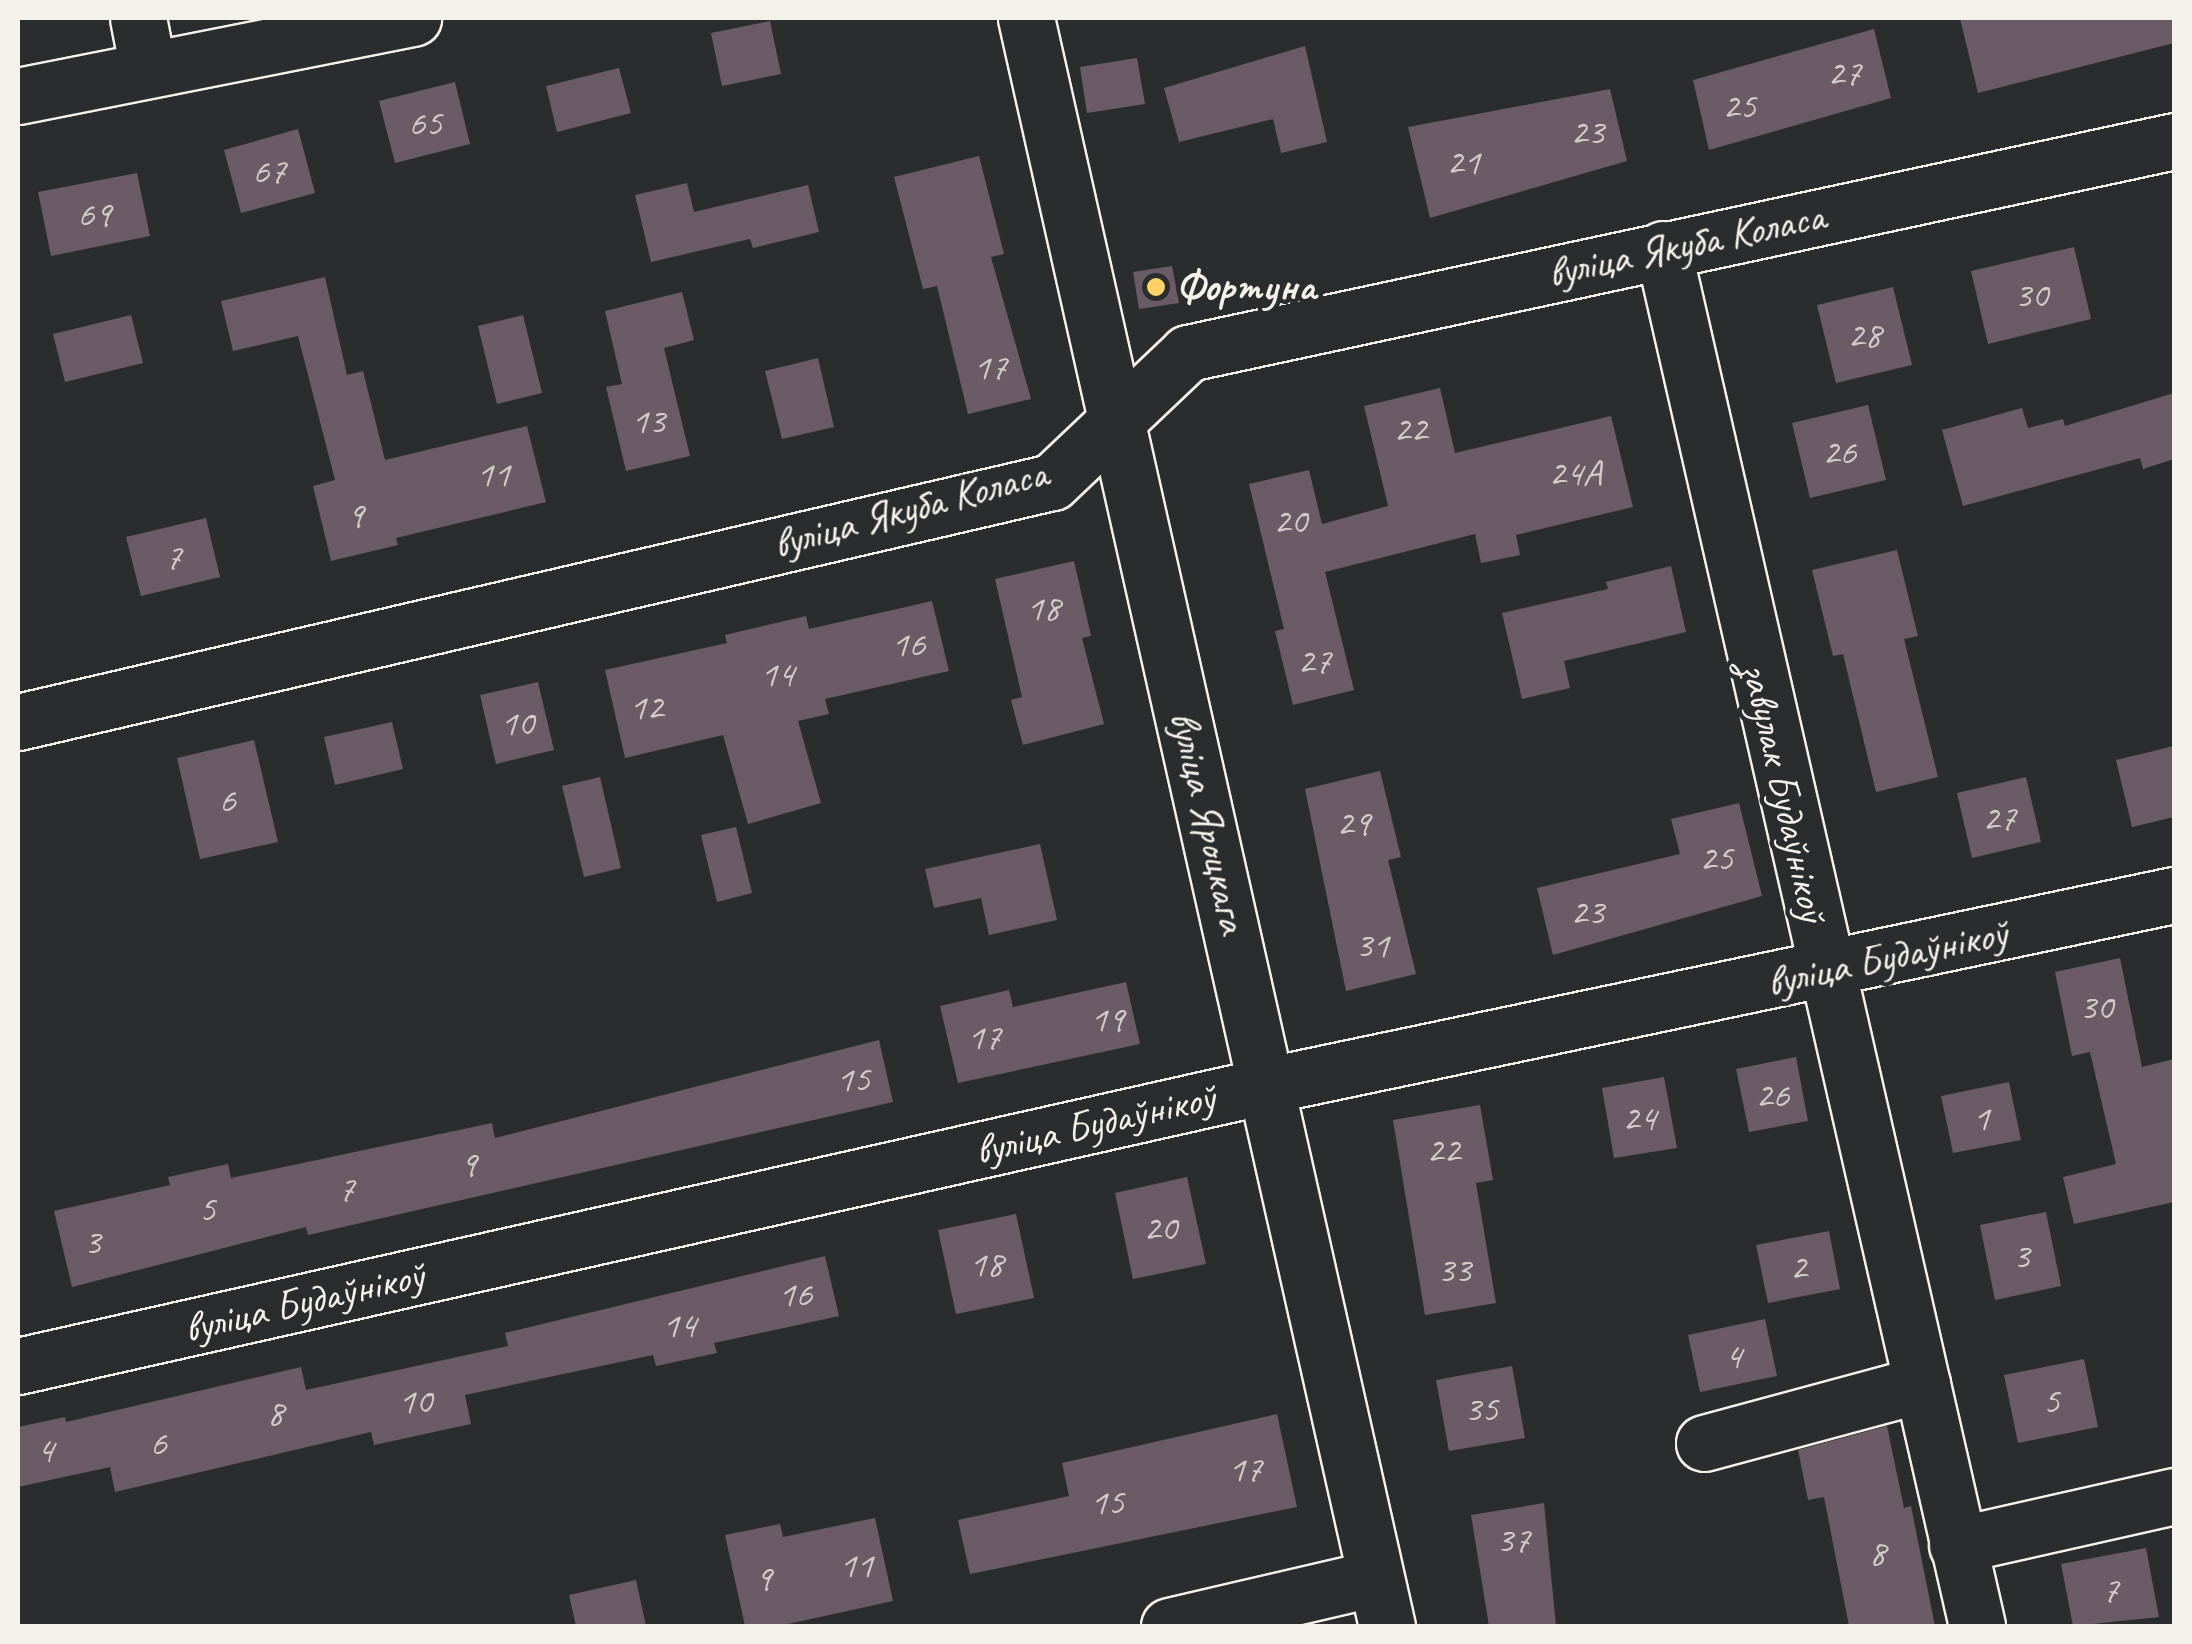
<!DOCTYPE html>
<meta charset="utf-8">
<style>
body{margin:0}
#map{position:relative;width:2192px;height:1644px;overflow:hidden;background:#2a2d2e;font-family:Caveat,sans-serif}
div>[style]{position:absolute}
.building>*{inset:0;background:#6b5b66}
.roads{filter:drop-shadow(2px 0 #f4f1e8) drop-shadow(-2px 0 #f4f1e8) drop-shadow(0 2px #f4f1e8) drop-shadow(0 -2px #f4f1e8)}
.minor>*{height:55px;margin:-27.5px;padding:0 27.5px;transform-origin:27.5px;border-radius:27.5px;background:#2a2d2e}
.dots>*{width:28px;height:28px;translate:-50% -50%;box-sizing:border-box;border:5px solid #2a2d2e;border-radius:50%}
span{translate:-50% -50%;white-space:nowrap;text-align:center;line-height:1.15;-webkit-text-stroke:9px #2a2d2e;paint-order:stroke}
.number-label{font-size:38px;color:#d2ccc8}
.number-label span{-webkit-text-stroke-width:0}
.street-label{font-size:42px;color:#f4f1e8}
.poi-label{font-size:42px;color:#f4f1e8;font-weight:700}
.left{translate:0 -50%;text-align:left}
.frame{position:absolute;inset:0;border:20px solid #f4f1e8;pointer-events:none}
</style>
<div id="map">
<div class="building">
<div style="clip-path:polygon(1960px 18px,2174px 18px,2174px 43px,1978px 93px)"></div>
<div style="clip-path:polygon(770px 21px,781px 74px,722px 86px,711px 33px)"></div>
<div style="clip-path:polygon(1874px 29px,1891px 98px,1709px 150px,1693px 80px)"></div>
<div style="clip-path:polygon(1305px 46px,1327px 142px,1281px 153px,1273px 119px,1179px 142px,1164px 88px)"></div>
<div style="clip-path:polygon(1137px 58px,1145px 104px,1087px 113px,1080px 67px)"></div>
<div style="clip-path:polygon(619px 68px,631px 113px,557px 132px,546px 86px)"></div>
<div style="clip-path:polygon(455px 82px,470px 144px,395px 163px,379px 101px)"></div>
<div style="clip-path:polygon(1610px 89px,1627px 161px,1430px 218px,1408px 127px)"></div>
<div style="clip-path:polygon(298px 129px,315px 193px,241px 213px,224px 150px)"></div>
<div style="clip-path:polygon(979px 156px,1004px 254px,991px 257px,1031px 399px,968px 414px,937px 286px,923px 289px,894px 177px)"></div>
<div style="clip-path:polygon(137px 173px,150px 236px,51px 256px,38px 192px)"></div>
<div style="clip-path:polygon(687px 183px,694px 212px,808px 185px,819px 232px,753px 248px,750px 239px,651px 262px,635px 195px)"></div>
<div style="clip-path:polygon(2074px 247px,2091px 319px,1988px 344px,1971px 271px)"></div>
<div style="clip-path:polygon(1172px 266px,1179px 303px,1139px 309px,1133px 272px)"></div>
<div style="clip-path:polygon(325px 277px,347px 375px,363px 371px,385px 460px,527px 426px,546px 502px,396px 538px,398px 545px,331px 561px,313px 486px,335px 480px,298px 336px,233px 351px,221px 301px)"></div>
<div style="clip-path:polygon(1893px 287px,1912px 365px,1836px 383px,1817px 305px)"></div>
<div style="clip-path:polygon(682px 292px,694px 340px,664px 348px,690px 456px,626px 471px,606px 387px,622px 384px,605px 311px)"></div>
<div style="clip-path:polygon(131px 315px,143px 363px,65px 382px,53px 334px)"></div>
<div style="clip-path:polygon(523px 315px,542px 393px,497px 404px,478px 326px)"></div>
<div style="clip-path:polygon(818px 358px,834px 427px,782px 439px,765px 371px)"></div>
<div style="clip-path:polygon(1440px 388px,1455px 453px,1611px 416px,1633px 507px,1516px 535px,1520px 555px,1481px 563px,1475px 534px,1325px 572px,1354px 690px,1293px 705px,1275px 631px,1284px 629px,1249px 484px,1309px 470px,1322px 524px,1388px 506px,1364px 406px)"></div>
<div style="clip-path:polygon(2174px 393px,2174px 459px,2143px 469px,2140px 458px,1963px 506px,1942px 430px,2022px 408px,2028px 428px,2063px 419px,2065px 426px)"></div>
<div style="clip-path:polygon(1868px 405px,1886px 480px,1810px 498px,1792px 423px)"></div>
<div style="clip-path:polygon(206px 518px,220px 577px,141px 596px,126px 537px)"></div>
<div style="clip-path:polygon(1897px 550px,1918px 636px,1904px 639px,1938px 777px,1876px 792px,1843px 654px,1833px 656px,1812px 570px)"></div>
<div style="clip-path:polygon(1074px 561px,1091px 636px,1082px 638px,1104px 724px,1023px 745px,1011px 700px,1022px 697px,995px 579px)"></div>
<div style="clip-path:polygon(1671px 566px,1686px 632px,1564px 661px,1570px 688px,1522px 699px,1502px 613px,1608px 589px,1606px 582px)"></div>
<div style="clip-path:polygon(932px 601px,949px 671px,825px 699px,829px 714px,798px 721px,821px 803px,748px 824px,723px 735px,625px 758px,605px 670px,727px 643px,725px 635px,806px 616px,809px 629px)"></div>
<div style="clip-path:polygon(538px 682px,554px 750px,496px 764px,480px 695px)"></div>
<div style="clip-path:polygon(392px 722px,403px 769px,335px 785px,324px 737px)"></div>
<div style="clip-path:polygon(254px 740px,278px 842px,200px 859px,177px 758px)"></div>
<div style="clip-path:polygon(2174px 746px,2174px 817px,2132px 827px,2116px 760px)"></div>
<div style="clip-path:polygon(1380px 771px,1401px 857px,1388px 860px,1416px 974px,1346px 991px,1305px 789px)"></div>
<div style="clip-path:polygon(600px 777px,621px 868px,584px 877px,562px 786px)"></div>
<div style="clip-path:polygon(2026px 777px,2041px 842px,1972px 858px,1957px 793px)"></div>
<div style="clip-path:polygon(1739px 803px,1762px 896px,1553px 955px,1537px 888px,1680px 854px,1671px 819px)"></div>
<div style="clip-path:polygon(736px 827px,752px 893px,717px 902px,701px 835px)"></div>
<div style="clip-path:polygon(1040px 844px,1057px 920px,989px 935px,981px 898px,934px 908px,925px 869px)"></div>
<div style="clip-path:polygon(2120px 958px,2142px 1067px,2174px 1059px,2174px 1202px,2074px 1224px,2063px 1177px,2116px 1164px,2090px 1052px,2072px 1056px,2055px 972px)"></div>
<div style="clip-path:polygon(1126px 982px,1140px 1044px,958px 1083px,940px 1006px,1009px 990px,1013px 1007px)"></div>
<div style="clip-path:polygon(879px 1040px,893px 1102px,308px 1235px,306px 1227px,72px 1287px,54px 1211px,170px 1185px,168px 1177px,228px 1164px,231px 1178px,492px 1123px,495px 1138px)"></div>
<div style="clip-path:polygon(1796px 1057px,1808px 1121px,1749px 1132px,1736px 1069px)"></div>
<div style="clip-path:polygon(1664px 1077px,1677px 1148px,1614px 1158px,1602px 1088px)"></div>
<div style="clip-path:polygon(2009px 1082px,2021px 1140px,1953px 1153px,1941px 1096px)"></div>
<div style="clip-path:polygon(1480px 1105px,1493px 1180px,1476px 1183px,1496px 1303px,1425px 1315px,1393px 1120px)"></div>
<div style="clip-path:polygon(1187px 1177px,1206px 1264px,1133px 1279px,1115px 1193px)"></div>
<div style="clip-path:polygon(2046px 1212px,2061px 1286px,1995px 1300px,1980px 1225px)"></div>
<div style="clip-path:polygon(1016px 1214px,1034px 1298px,956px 1314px,938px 1230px)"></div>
<div style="clip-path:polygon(1829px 1231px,1840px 1289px,1768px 1303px,1756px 1245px)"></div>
<div style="clip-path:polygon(825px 1256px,839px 1316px,714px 1343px,717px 1353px,656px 1366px,653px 1355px,465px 1395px,471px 1424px,374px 1445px,371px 1432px,115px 1492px,110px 1467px,18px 1487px,18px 1427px,65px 1417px,66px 1422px,301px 1367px,306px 1390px,508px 1346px,505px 1333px)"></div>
<div style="clip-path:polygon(1765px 1319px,1777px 1376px,1700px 1392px,1688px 1335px)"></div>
<div style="clip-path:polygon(2084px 1359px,2098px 1427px,2018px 1443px,2004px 1375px)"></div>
<div style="clip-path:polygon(1512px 1366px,1525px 1438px,1449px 1451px,1436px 1380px)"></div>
<div style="clip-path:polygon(1277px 1414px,1297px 1507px,970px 1574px,958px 1520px,1069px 1496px,1062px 1463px)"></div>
<div style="clip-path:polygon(1887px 1426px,1904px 1508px,1911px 1506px,1935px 1626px,1849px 1626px,1824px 1497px,1808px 1500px,1798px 1450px)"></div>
<div style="clip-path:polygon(1544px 1503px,1556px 1626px,1489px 1626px,1471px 1515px)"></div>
<div style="clip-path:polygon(875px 1518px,893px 1601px,779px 1626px,745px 1626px,725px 1535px,780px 1524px,783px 1537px)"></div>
<div style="clip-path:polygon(2146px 1548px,2159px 1617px,2073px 1626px,2061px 1564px)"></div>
<div style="clip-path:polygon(636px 1580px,646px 1626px,576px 1626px,569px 1595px)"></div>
</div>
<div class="roads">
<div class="minor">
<div style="left:138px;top:18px;width:52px;rotate:78.9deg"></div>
<div style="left:1026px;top:18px;width:1648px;rotate:77.35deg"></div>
<div style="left:18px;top:96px;width:403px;rotate:-11.2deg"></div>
<div style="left:1663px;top:249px;width:1412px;rotate:77.15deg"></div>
<div style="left:18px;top:722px;width:1061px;rotate:-13.07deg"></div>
<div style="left:1052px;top:482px;width:187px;rotate:-43.5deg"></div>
<div style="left:1188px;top:353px;width:1009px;rotate:-12.13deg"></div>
<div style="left:18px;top:1366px;width:1282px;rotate:-12.66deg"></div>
<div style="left:1269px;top:1085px;width:925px;rotate:-11.86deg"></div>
<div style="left:1704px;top:1443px;width:226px;rotate:-15.1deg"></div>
<div style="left:1957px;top:1545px;width:222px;rotate:-12.7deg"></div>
<div style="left:1169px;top:1626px;width:212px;rotate:-13.1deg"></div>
</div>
</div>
<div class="dots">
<div style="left:1156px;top:287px;background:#ffd166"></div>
</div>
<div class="number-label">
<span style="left:1844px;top:73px">27</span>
<span style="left:1739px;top:106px">25</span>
<span style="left:425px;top:123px">65</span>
<span style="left:1587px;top:132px">23</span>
<span style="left:1463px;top:162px">21</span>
<span style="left:269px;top:171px">67</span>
<span style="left:94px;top:214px">69</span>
<span style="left:2031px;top:295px">30</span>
<span style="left:1864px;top:335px">28</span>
<span style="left:990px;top:367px">17</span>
<span style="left:648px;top:421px">13</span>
<span style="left:1410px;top:429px">22</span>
<span style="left:1839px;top:452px">26</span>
<span style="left:1575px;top:473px">24А</span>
<span style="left:493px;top:474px">11</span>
<span style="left:355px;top:515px">9</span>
<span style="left:1290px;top:521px">20</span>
<span style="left:173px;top:557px">7</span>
<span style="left:1043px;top:608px">18</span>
<span style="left:908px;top:644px">16</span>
<span style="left:1314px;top:661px">27</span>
<span style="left:777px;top:674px">14</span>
<span style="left:646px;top:707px">12</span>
<span style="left:517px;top:723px">10</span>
<span style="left:227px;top:800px">6</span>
<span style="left:1999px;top:818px">27</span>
<span style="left:1353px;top:823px">29</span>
<span style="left:1716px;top:858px">25</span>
<span style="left:1587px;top:912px">23</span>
<span style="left:1372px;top:945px">31</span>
<span style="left:2096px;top:1007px">30</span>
<span style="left:1107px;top:1019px">19</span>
<span style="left:984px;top:1037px">17</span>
<span style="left:853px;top:1079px">15</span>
<span style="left:1772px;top:1095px">26</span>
<span style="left:1639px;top:1118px">24</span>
<span style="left:1981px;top:1118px">1</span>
<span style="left:1443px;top:1150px">22</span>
<span style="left:468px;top:1164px">9</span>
<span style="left:346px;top:1189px">7</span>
<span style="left:207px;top:1209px">5</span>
<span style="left:1160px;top:1228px">20</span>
<span style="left:92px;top:1242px">3</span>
<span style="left:2021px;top:1256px">3</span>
<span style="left:986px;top:1264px">18</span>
<span style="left:1798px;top:1267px">2</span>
<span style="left:1454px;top:1270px">33</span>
<span style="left:795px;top:1294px">16</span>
<span style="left:679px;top:1325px">14</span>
<span style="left:1733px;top:1356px">4</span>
<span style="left:415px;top:1401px">10</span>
<span style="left:2051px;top:1401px">5</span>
<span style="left:1481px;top:1409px">35</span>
<span style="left:275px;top:1413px">8</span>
<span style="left:158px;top:1443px">6</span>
<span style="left:45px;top:1450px">4</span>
<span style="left:1245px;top:1469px">17</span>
<span style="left:1107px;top:1502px">15</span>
<span style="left:1513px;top:1540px">37</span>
<span style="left:1877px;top:1553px">8</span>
<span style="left:856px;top:1565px">11</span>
<span style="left:763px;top:1578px">9</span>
<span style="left:2110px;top:1590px">7</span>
</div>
<div class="street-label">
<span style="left:1686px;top:245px;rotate:-12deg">вуліца Якуба Коласа</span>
<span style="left:910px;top:509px;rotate:-15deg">вуліца Якуба Коласа</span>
<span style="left:1784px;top:792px;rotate:77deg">завулак Будаўнікоў</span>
<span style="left:1208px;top:822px;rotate:77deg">вуліца Яроцкага</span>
<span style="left:1887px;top:958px;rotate:-12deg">вуліца Будаўнікоў</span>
<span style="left:1095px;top:1124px;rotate:-13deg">вуліца Будаўнікоў</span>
<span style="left:304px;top:1302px;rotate:-13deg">вуліца Будаўнікоў</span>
</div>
<div class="poi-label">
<span class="left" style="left:1176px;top:287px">Фортуна</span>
</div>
<div class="frame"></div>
</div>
